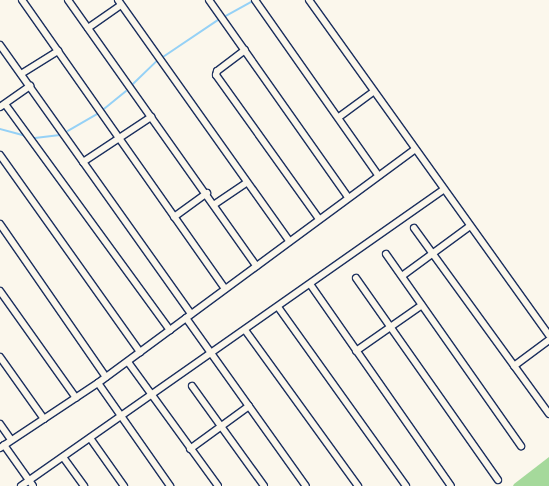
<!DOCTYPE html>
<html>
<head>
<meta charset="utf-8">
<style>
  body { margin:0 }
  #map { position:relative; width:549px; height:486px; overflow:hidden; background:#fbf7ec; font-family:Delius,sans-serif }
  div>[style] { position:absolute }
  .green>* { inset:0; background:#a5d99b }
  .stream>* { height:1.5px; margin:-0.75px; padding:0 0.75px; transform-origin:0.75px; border-radius:0.75px; background:#95d1f6 }
  .roads { filter:drop-shadow(1px 0 #1b2f5e) drop-shadow(-1px 0 #1b2f5e) drop-shadow(0 1px #1b2f5e) drop-shadow(0 -1px #1b2f5e) }
  .minor>* { height:6px; margin:-3px; padding:0 3px; transform-origin:3px; border-radius:3px; background:#fbf7ec }
  span { translate:-50% -50%; white-space:nowrap; text-align:center; line-height:1.15; -webkit-text-stroke:3.5px #fbf7ec; paint-order:stroke }
</style>
</head>
<body>
<div id="map">
  <div class="green">
    <i style="clip-path:polygon(549px 457px,549px 486px,513px 486px,514px 484px)"></i>
  </div>
  <div class="stream">
    <i style="left:226px;top:16px;width:29px;rotate:-29deg"></i>
    <i style="left:163px;top:57px;width:66px;rotate:-33.9deg"></i>
    <i style="left:133px;top:84px;width:32px;rotate:-44deg"></i>
    <i style="left:104px;top:109px;width:28px;rotate:-39deg"></i>
    <i style="left:0;top:129px;width:24px;rotate:15deg"></i>
    <i style="left:68px;top:131px;width:34px;rotate:-30deg"></i>
    <i style="left:35px;top:138px;width:25px;rotate:-7deg"></i>
  </div>
  <div class="roads">
    <div class="minor">
      <i style="left:22px;top:0;width:353px;rotate:54.9deg"></i>
      <i style="left:68px;top:0;width:326px;rotate:54.7deg"></i>
      <i style="left:118px;top:0;width:296px;rotate:54.6deg"></i>
      <i style="left:209px;top:0;width:241px;rotate:54.8deg"></i>
      <i style="left:255px;top:0;width:214px;rotate:54.9deg"></i>
      <i style="left:309px;top:0;width:412px;rotate:54.4deg"></i>
      <i style="left:88px;top:28px;width:40px;rotate:-34.9deg"></i>
      <i style="left:0;top:45px;width:330px;rotate:54.6deg"></i>
      <i style="left:245px;top:50px;width:35px;rotate:143deg"></i>
      <i style="left:217px;top:71px;width:4px;rotate:104deg"></i>
      <i style="left:216px;top:75px;width:177px;rotate:54.4deg"></i>
      <i style="left:21px;top:74px;width:44px;rotate:-31.9deg"></i>
      <i style="left:5px;top:104px;width:280px;rotate:53.9deg"></i>
      <i style="left:0;top:107px;width:37px;rotate:-35deg"></i>
      <i style="left:339px;top:117px;width:42px;rotate:-36.3deg"></i>
      <i style="left:0;top:155px;width:242px;rotate:54.6deg"></i>
      <i style="left:83px;top:162px;width:82px;rotate:-33.5deg"></i>
      <i style="left:215px;top:204px;width:37px;rotate:-34deg"></i>
      <i style="left:174px;top:217px;width:41px;rotate:-36deg"></i>
      <i style="left:0;top:224px;width:186px;rotate:55.3deg"></i>
      <i style="left:414px;top:228px;width:230px;rotate:54deg"></i>
      <i style="left:386px;top:254px;width:235px;rotate:54.9deg"></i>
      <i style="left:402px;top:276px;width:84px;rotate:-36.3deg"></i>
      <i style="left:356px;top:278px;width:247px;rotate:54.9deg"></i>
      <i style="left:310px;top:284px;width:246px;rotate:55.1deg"></i>
      <i style="left:0;top:291px;width:131px;rotate:54.6deg"></i>
      <i style="left:278px;top:307px;width:220px;rotate:54.4deg"></i>
      <i style="left:186px;top:318px;width:206px;rotate:54.5deg"></i>
      <i style="left:245px;top:330px;width:193px;rotate:54.1deg"></i>
      <i style="left:356px;top:351px;width:80px;rotate:-34.9deg"></i>
      <i style="left:0;top:357px;width:76px;rotate:54.6deg"></i>
      <i style="left:128px;top:362px;width:153px;rotate:54deg"></i>
      <i style="left:514px;top:366px;width:44px;rotate:-36.6deg"></i>
      <i style="left:98px;top:383px;width:126px;rotate:55deg"></i>
      <i style="left:192px;top:386px;width:123px;rotate:54.2deg"></i>
      <i style="left:0;top:424px;width:19px;rotate:55deg"></i>
      <i style="left:90px;top:438px;width:59px;rotate:54.7deg"></i>
      <i style="left:4px;top:445px;width:50px;rotate:54.7deg"></i>
      <i style="left:0;top:448px;width:118px;rotate:-33.6deg"></i>
      <i style="left:98px;top:383px;width:393px;rotate:-36.4deg"></i>
      <i style="left:190px;top:449px;width:73px;rotate:-36.1deg"></i>
      <i style="left:63px;top:457px;width:36px;rotate:54deg"></i>
      <i style="left:21px;top:486px;width:515px;rotate:-35.05deg"></i>
    </div>
  </div>
</div>
</body>
</html>
